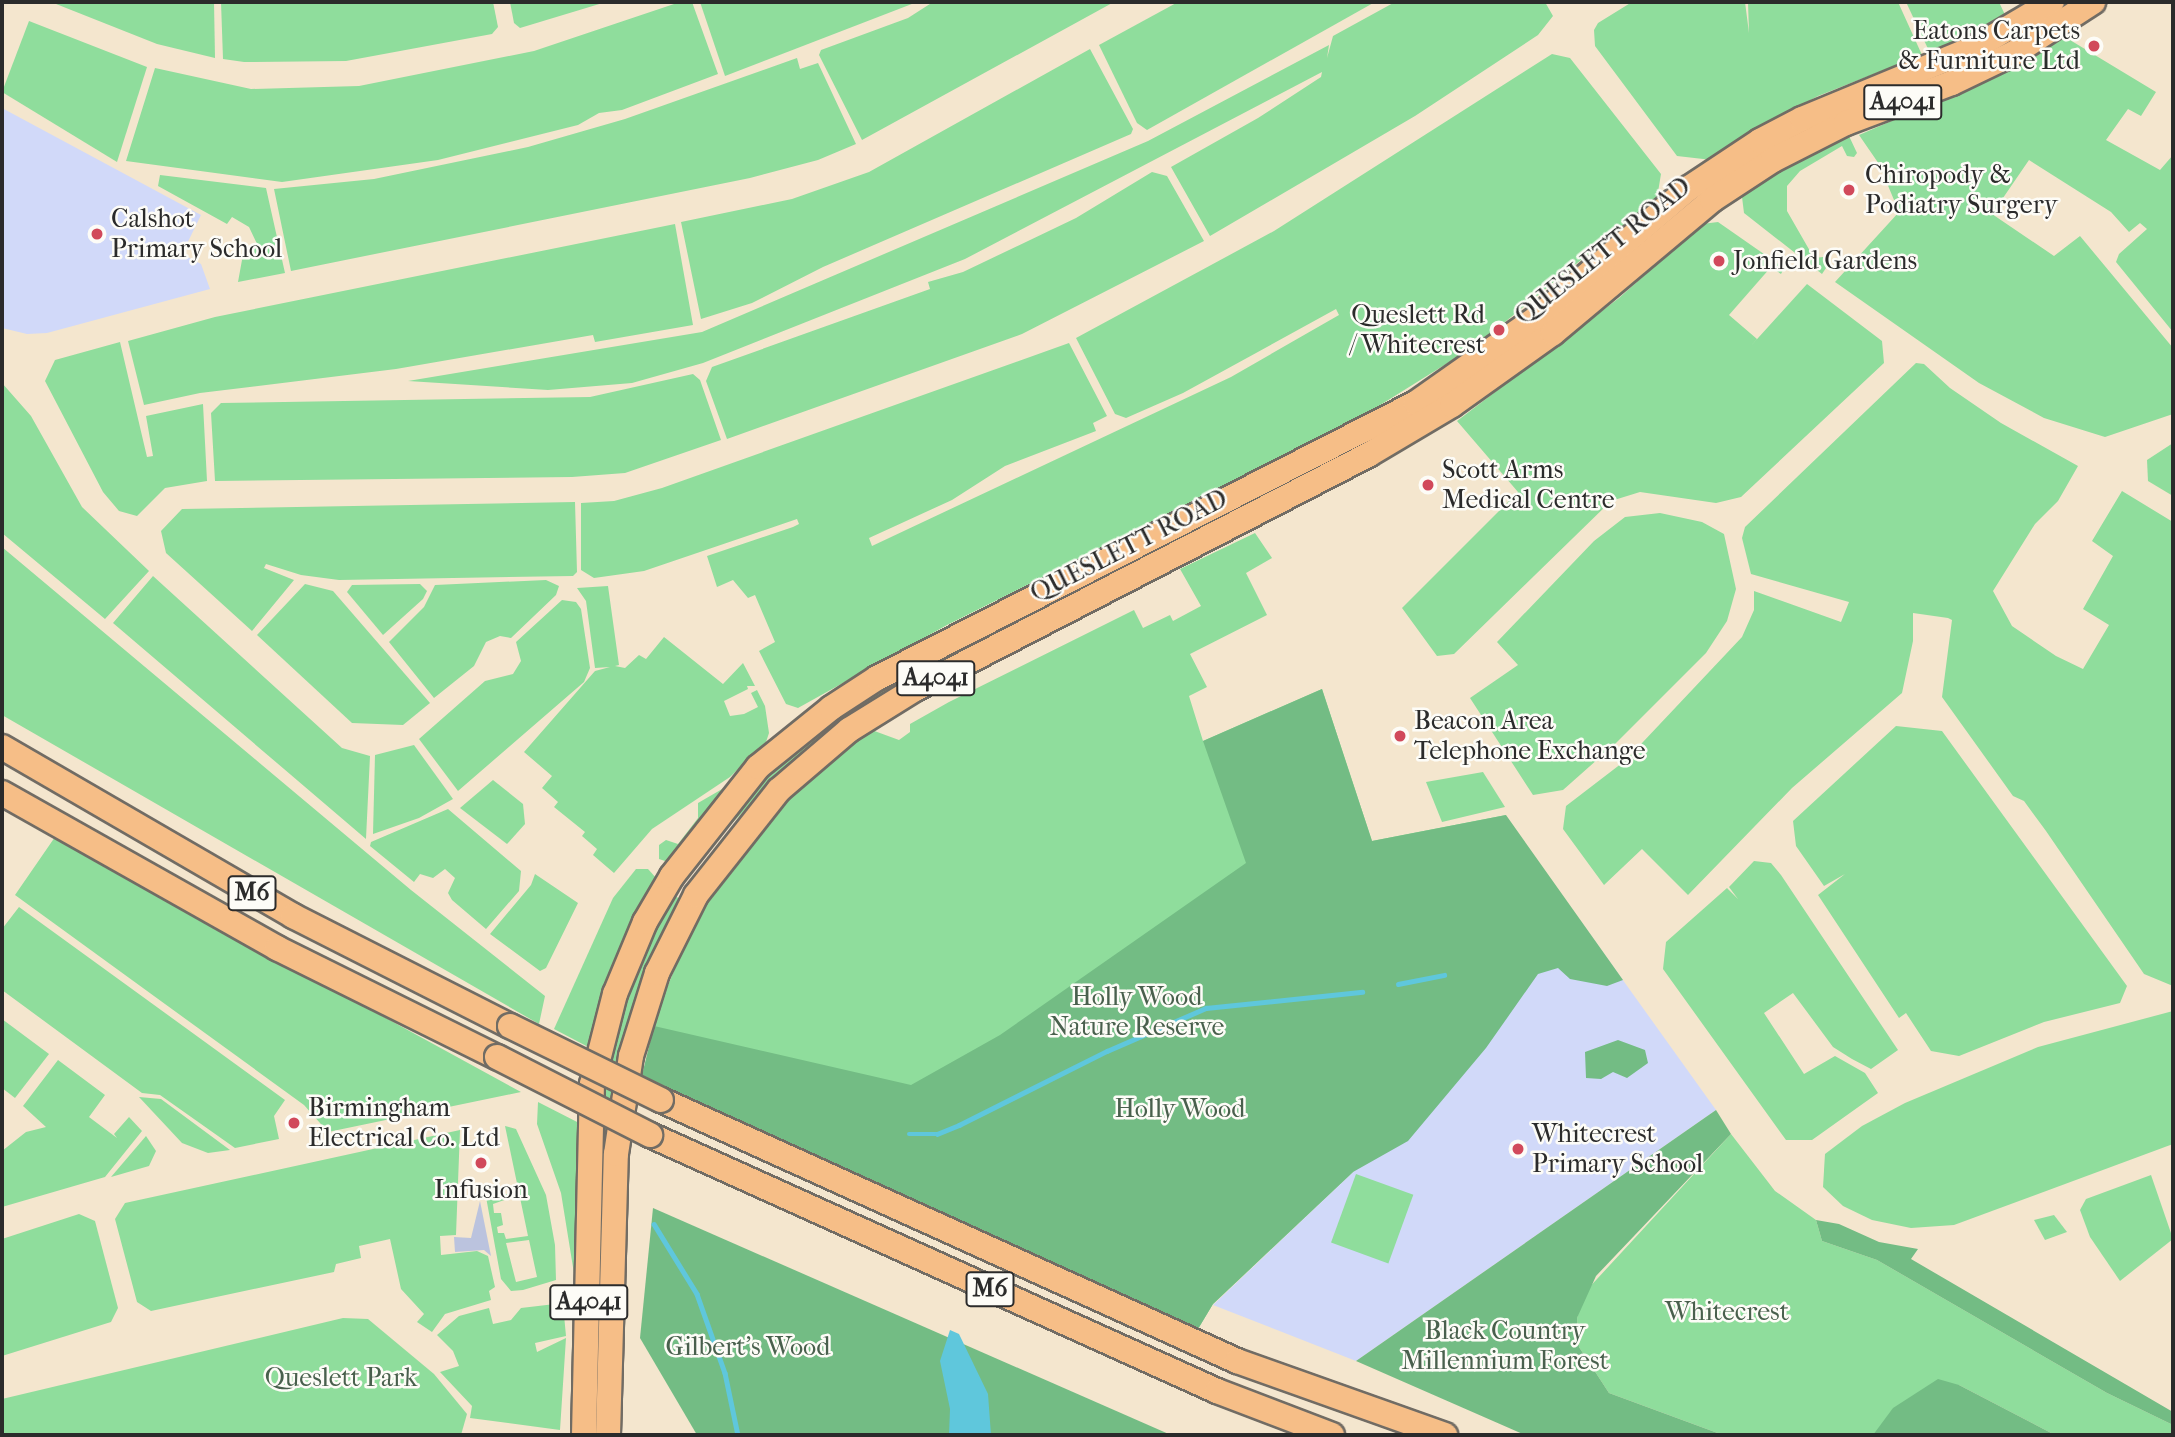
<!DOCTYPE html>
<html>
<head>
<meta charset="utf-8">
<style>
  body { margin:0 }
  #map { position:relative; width:2175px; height:1437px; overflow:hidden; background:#f4e6ce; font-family:"IM FELL French Canon",serif }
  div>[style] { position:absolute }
  .built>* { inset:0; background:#d1d9f9 }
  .industrial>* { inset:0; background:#bbc3de }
  .green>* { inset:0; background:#8fdd9c; transform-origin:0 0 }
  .forest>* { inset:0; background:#73bc84 }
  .water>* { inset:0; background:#5fc7dc }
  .stream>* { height:4.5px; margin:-2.25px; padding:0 2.25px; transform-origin:2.25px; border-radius:2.25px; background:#5fc7dc }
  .roads { filter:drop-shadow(2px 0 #716c64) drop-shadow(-2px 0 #716c64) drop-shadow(0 2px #716c64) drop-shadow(0 -2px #716c64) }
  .highway>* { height:24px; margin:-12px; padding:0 12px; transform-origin:12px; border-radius:12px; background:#f6be87 }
  .bridges { filter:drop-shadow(2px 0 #716c64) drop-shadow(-2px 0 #716c64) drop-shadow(0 2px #716c64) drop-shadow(0 -2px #716c64) }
  .highway-bridge>* { height:24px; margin:-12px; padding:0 12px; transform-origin:12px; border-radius:12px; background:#f6be87 }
  .dots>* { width:19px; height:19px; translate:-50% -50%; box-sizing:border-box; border:4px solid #fdfcf7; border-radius:50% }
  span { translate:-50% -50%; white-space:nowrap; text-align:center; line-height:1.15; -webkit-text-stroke:5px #fdfcf7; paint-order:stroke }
  .shield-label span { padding:2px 5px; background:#fdfcf7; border:2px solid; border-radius:5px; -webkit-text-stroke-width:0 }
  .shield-label { font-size:24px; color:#2b2b2b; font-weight:700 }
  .poi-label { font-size:26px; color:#2b2b2b }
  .right { translate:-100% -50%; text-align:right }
  .left { translate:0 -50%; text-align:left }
  .street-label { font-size:26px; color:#2b2b2b }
  .park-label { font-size:26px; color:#49604d }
  .frame { position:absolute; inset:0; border:4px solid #2b2b2b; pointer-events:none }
</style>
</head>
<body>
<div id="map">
  <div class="built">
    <i style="clip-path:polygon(2px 108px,201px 215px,182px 254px,201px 264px,210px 289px,47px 333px,27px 334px,2px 328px)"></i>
    <i style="clip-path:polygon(1582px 923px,1716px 1110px,1356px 1361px,1213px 1305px,1353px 1172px)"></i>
  </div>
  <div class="industrial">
    <i style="clip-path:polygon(480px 1201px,491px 1256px,484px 1250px,455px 1252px,454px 1237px,471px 1238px)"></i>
  </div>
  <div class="green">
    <i style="clip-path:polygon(51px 2px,214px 2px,215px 58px,157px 44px)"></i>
    <i style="clip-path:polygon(221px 2px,493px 2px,498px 27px,492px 34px,346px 61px,244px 62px,223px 59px)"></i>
    <i style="clip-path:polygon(510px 2px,606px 2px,520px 28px,514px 23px)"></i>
    <i style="clip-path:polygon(680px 2px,692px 2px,718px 74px,622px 110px,599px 113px,578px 125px,438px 160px,282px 182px,126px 161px,155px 68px,251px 89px,359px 86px,534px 51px)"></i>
    <i style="clip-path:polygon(700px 2px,917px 2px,725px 76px)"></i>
    <i style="clip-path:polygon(933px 2px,1114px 2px,862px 140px,819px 55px,821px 50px,908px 18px)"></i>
    <i style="clip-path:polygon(1178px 2px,1375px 2px,1147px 130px,1137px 123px,1099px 45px)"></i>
    <i style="clip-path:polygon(1395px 2px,1545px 2px,1553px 16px,1538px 35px,1415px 116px,1210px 236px,1171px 167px,1258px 118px,1321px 77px,1322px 72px,965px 259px,703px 363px,632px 383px,548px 390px,408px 381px,702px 332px,1148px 141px,1329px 45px,1327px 58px,1333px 36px)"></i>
    <i style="clip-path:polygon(1632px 2px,1745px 2px,1749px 33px,1748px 2px,1898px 2px,1922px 55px,1818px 96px,1762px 126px,1712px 160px,1677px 156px,1595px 46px,1594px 30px,1598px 23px)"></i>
    <i style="clip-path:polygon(1906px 2px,1999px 2px,2006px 17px,1930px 53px)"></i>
    <i style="clip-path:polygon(29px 21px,147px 67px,117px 162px,2px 92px)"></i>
    <i style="clip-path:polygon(2065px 37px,2156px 92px,2141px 116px,2128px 109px,2106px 140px,2160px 170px,2173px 155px,2173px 332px,2116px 262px,2119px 254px,2147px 229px,2140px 223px,2129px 232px,2111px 212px,2029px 160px,1992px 214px,2054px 256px,2080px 236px,2173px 348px,2173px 414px,2105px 437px,2044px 418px,1979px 383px,1835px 282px,1899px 212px,1879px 164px,1859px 135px,2017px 67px)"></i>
    <i style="clip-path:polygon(1090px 49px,1133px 129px,1131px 134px,823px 267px,752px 303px,701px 319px,681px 222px,792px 199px,869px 172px)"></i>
    <i style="clip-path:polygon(1552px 54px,1570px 58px,1661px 174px,1657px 198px,1478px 344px,1353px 422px,947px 625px,798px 708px,786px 704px,759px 651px,775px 642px,755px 595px,748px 598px,733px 580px,717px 587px,707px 556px,793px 527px,799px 524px,797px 519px,644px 571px,594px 578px,581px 570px,581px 503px,614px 501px,662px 488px,1069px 343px,1107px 416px,1093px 423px,1096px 431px,1005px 466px,952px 500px,869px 538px,872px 546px,1231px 377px,1339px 315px,1336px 309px,1183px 393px,1126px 418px,1115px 414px,1076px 338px,1274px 231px)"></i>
    <i style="clip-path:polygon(797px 58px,800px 69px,818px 63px,856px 144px,818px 160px,750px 178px,291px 271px,274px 189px,374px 179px,528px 147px,625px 119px)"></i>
    <i style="clip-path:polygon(1849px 136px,1857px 153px,1854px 157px,1847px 156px,1842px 146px,1800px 171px,1787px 186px,1787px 211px,1814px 258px,1823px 257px,1828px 265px,1822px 274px,1744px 213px,1742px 197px,1782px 169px)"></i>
    <i style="clip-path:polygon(1152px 172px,1167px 176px,1204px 241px,1022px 334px,727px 439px,706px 381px,712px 367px,930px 289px,928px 282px,963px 272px,1076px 218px)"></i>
    <i style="clip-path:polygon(160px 175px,266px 188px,285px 273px,238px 282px,244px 249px,258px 246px,249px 227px,232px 217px,227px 224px,158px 186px)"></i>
    <i style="clip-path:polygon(1718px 222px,1784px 268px,1781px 274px,1771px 267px,1729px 315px,1757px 339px,1749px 348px,1807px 284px,1882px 341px,1884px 363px,1741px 497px,1716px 503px,1640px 492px,1611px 501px,1454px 654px,1437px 656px,1402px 608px,1518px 492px,1457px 421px,1619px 298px,1702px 224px)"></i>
    <i style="clip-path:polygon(675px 224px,693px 325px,595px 342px,593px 335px,396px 369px,200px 393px,144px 405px,128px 341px,215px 317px)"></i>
    <i style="clip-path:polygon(120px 342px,147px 457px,153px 456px,146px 416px,203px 404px,207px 481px,165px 488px,137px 516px,119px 511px,103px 492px,45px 381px,55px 360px)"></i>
    <i style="clip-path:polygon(1916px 363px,1924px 364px,1950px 388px,2001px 423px,2078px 466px,2058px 501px,2035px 524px,1993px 591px,2012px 626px,2056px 656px,2083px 669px,2109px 625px,2083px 609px,2113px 556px,2092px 541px,2122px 491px,2173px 522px,2173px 986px,2144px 974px,2046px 831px,2024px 801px,2013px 796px,1942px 697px,1952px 620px,1948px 618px,1913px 613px,1913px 641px,1902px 693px,1792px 788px,1688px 895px,1642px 849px,1604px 885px,1563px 829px,1566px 806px,1626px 760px,1742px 637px,1754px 610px,1754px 591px,1841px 622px,1849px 602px,1751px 574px,1742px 538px,1745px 527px)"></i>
    <i style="clip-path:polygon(693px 374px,700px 380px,721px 440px,625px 473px,572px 477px,215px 481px,211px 413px,221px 403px,590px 397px)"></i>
    <i style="clip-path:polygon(2px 383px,31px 416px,82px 507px,149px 571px,105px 619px,2px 533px)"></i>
    <i style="clip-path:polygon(2173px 443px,2173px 496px,2148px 481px,2147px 460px)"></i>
    <i style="clip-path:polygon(575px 502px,577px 572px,573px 576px,339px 580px,301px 575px,266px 564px,264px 568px,294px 580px,252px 631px,166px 553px,161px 531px,182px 509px)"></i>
    <i style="clip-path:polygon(1660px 513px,1702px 522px,1724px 534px,1736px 589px,1727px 621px,1706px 653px,1616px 743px,1563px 790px,1533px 795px,1470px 698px,1518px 665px,1497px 642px,1594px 541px,1625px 517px)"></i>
    <i style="clip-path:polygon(1255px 533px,1272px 558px,1246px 573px,1267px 615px,1190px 654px,1207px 687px,1189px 696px,1203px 741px,1322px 689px,1372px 841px,1506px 815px,1353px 1172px,1213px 1304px,1198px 1329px,654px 1026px,653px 1021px,704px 899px,781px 806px,848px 743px,869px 729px,899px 740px,910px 732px,910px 724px,949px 702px,1134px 610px,1143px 628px,1170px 615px,1173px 621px,1201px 606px,1180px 569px)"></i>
    <i style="clip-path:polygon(2px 547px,411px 890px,545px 996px,539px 1024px,2px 715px)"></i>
    <i style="clip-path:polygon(1119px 563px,1127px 572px,789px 766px,715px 840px,752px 785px,854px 702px)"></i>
    <i style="clip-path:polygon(153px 576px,342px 748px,370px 756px,366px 839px,113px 623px)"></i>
    <i style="clip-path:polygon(546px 580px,559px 586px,556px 595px,511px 638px,500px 636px,486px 642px,474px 666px,434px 698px,389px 642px,424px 607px,435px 585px)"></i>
    <i style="clip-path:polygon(305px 584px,333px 591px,430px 703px,403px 725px,352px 723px,257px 635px)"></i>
    <i style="clip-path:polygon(420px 584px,427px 591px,423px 599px,383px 635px,347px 592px,352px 585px)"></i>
    <i style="clip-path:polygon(608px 586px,619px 665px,615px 666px,625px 668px,639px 655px,646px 659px,664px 637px,723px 684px,743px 663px,755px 686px,747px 686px,748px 689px,724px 701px,730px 716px,744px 714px,758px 707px,751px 693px,757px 690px,765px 706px,769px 733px,766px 742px,730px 777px,652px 829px,614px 873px,593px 855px,597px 849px,582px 836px,585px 832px,554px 807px,558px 802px,542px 788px,552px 776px,524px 752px,595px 671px,610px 667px,595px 668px,586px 601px,577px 588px)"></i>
    <i style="clip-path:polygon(562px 600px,576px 602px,581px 609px,590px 668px,584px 682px,458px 791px,419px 739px,485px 681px,513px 674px,521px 661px,516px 642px)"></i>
    <i style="clip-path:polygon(1896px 726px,1942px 731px,2127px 986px,2120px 1003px,2044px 1022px,1959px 1056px,1931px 1051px,1906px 1013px,1899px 1018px,1818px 895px,1845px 874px,1824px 886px,1796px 846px,1793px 821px)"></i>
    <i style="clip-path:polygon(414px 745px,453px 799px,419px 818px,373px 834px,375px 755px)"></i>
    <i style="clip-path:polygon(1483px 772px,1505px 807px,1442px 822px,1426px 782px)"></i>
    <i style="clip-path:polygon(493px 780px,523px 804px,525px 824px,507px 844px,460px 808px)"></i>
    <i style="clip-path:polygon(736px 781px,668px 862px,659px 859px,659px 845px,666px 840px,678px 844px,698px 818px,698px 803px)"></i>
    <i style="clip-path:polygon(448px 809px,521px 871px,519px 891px,486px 929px,452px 900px,448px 893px,455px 878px,445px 869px,433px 878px,420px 874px,414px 882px,370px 846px,371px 842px)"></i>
    <i style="clip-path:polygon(55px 837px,521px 1092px,328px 1132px,304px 1105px,15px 895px)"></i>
    <i style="clip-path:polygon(1754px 861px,1771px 863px,1781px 875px,1898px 1050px,1871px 1069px,1852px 1059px,1833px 1047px,1793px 993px,1764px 1013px,1804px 1074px,1835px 1056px,1865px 1073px,1878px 1093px,1812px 1140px,1786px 1140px,1663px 969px,1666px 942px,1727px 888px,1738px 899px,1729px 887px)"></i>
    <i style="clip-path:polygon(636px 869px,648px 869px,657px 879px,594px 1050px,554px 1029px,613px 898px)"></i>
    <i style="clip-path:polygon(535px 874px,578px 903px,546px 968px,540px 971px,490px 934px,531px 885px)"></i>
    <i style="clip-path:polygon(674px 896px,681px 899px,638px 1012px,605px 1369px,595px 1368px,595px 1154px,609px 1046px,642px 948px)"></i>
    <i style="clip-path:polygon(19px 907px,285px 1100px,274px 1116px,279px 1139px,235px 1148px,160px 1095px,142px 1093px,2px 990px,2px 929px)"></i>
    <i style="clip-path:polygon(2173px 1011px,2173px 1144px,1954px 1225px,1911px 1228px,1872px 1220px,1843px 1206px,1823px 1187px,1825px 1154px,1862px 1126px,1905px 1103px,2038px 1047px)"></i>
    <i style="clip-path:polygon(2px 1019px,49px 1054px,15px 1098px,2px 1088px)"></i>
    <i style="clip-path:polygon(58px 1060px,105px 1095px,89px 1117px,117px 1138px,114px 1134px,129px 1117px,142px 1131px,105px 1177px,2px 1207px,2px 1151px,26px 1132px,46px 1127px,23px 1106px)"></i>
    <i style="clip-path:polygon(139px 1097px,161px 1099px,230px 1150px,208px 1153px,182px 1143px)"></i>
    <i style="clip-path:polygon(538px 1102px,583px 1125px,577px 1292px,561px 1193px,537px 1124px)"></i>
    <i style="clip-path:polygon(evenodd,505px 1126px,516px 1129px,546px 1195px,555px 1245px,556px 1280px,523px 1290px,511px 1291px,501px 1279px,486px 1197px,513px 1193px,513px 1197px,493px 1204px,494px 1213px,501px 1213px,503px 1225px,497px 1227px,498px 1233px,504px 1233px,506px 1239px,528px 1236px,505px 1126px,529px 1240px,537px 1277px,516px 1282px,506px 1243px,529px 1240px)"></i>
    <i style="clip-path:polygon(460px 1130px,456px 1235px,440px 1236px,441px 1255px,477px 1251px,488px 1256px,495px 1287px,489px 1291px,491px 1300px,445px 1314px,432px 1332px,417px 1322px,424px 1314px,401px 1289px,390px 1239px,359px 1246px,361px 1258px,336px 1264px,334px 1272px,151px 1311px,137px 1302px,115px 1219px,125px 1203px)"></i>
    <i style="clip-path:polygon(1731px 1134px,1775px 1191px,1816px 1220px,1822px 1241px,1877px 1260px,2107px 1393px,2173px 1425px,2173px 1435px,2055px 1435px,1959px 1385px,1873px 1435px,1723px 1435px,1609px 1393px,1579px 1347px,1577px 1318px,1585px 1292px)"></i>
    <i style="clip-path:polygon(146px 1136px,156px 1151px,149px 1166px,111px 1177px)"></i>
    <i style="left:1356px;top:1174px;width:61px;height:73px;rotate:20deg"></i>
    <i style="clip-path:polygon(2151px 1175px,2173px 1239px,2120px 1281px,2090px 1237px,2080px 1210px,2086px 1199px)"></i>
    <i style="clip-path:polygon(79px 1214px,95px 1221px,118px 1308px,111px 1322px,2px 1356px,2px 1239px)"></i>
    <i style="clip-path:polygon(2054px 1215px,2067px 1232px,2045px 1240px,2034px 1220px)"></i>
    <i style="clip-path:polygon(555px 1304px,564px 1315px,566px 1336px,535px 1343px,537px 1352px,566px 1338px,560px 1430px,470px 1418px,472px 1406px,440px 1372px,459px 1366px,453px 1351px,437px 1335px,459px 1316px,489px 1308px,493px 1324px,511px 1320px,521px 1308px)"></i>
    <i style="clip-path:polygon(343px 1318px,368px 1319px,434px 1374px,467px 1414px,461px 1435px,2px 1435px,2px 1399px)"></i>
  </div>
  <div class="forest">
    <i style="clip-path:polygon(1322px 689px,1372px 841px,1506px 815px,1623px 980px,1607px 986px,1570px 979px,1558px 968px,1538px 974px,1486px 1048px,1408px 1141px,1353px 1172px,1213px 1304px,1198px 1329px,641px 1079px,654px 1026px,911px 1085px,1000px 1035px,1246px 863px,1203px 741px)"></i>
    <i style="clip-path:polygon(1618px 1040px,1645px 1050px,1648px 1063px,1627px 1078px,1613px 1072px,1601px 1079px,1586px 1078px,1585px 1052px)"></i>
    <i style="clip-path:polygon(1716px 1110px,1731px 1134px,1596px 1276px,1577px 1318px,1579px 1347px,1609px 1393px,1723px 1435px,1525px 1435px,1356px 1361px)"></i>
    <i style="clip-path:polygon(653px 1208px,1171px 1435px,697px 1435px,640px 1338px)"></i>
    <i style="clip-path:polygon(1816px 1220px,1839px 1224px,1879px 1242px,1918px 1249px,1911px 1259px,2173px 1412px,2173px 1425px,2107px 1393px,1877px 1260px,1822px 1241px)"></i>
    <i style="clip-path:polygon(1938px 1379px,1959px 1385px,2055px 1435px,1873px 1435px,1893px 1408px)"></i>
  </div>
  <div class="water">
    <i style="clip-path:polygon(950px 1330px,959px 1334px,988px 1394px,991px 1435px,949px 1435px,950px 1409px,940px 1361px)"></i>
  </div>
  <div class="stream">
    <i style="left:1398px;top:984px;width:47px;rotate:-11.1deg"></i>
    <i style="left:909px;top:1134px;width:28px"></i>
    <i style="left:937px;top:1134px;width:24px;rotate:-22deg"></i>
    <i style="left:959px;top:1125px;width:165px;rotate:-26.6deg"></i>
    <i style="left:1107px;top:1051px;width:108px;rotate:-23.5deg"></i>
    <i style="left:1206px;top:1008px;width:157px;rotate:-5.9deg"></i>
    <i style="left:654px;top:1224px;width:82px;rotate:58.4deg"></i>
    <i style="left:697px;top:1294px;width:84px;rotate:70.5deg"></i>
    <i style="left:725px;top:1373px;width:63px;rotate:78.2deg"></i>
  </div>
  <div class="roads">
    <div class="highway">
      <i style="left:2px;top:747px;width:337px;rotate:30.1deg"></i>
      <i style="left:293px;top:916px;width:243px;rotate:26.9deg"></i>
      <i style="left:2px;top:793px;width:316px;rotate:29.4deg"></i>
      <i style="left:277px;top:948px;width:246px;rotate:26.4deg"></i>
      <i style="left:661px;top:1100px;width:632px;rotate:24.38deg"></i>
      <i style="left:1237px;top:1361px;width:221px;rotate:19.6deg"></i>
      <i style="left:650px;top:1135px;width:622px;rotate:24.3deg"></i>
      <i style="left:1217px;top:1391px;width:123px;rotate:20.9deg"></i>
      <i style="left:584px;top:1435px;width:351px;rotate:-88.7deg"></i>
      <i style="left:592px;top:1084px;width:93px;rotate:-75.7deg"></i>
      <i style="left:615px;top:994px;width:78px;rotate:-67.4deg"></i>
      <i style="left:645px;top:922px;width:53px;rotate:-59.6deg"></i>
      <i style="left:672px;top:876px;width:139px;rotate:-51.7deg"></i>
      <i style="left:758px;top:767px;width:94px;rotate:-38.9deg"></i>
      <i style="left:831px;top:708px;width:55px;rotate:-33.1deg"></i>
      <i style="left:877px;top:678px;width:605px;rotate:-27.03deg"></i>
      <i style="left:1416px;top:403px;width:149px;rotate:-35.2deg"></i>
      <i style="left:1538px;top:317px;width:199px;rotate:-40.5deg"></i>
      <i style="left:1689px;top:188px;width:85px;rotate:-33.5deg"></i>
      <i style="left:1760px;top:141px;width:47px;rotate:-27.6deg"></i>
      <i style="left:1802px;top:119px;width:188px;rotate:-22.5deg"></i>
      <i style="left:1976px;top:47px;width:88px;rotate:-30.6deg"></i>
      <i style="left:608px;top:1435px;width:281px;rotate:-88.4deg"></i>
      <i style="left:616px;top:1154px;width:99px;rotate:-81.3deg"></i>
      <i style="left:631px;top:1056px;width:87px;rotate:-72.6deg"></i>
      <i style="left:657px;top:973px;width:87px;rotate:-63.4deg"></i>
      <i style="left:696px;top:895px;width:134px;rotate:-51.7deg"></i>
      <i style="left:779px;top:790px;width:92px;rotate:-40.6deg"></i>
      <i style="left:849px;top:730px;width:78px;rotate:-31.8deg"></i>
      <i style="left:915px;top:689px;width:510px;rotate:-27.32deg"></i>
      <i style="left:1368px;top:455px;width:98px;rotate:-30.8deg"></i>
      <i style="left:1452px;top:405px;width:124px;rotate:-35.5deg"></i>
      <i style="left:1553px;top:333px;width:207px;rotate:-39.9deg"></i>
      <i style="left:1712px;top:200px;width:73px;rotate:-33.3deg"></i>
      <i style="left:1773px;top:160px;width:82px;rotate:-26.9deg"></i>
      <i style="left:1846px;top:123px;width:113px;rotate:-20.7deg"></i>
      <i style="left:1952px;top:83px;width:71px;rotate:-25.8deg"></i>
      <i style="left:2016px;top:52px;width:92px;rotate:-33deg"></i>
    </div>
  </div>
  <div class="bridges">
    <div class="highway-bridge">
      <i style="left:510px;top:1026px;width:168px;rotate:26.1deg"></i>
      <i style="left:497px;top:1057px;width:172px;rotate:27deg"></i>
    </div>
  </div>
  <div class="dots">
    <i style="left:2094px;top:46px;background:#d1495b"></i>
    <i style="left:1849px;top:190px;background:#d1495b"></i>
    <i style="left:97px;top:234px;background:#d1495b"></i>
    <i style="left:1719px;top:261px;background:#d1495b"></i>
    <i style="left:1499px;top:330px;background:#d1495b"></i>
    <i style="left:1428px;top:485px;background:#d1495b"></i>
    <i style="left:1400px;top:736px;background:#d1495b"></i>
    <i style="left:294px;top:1123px;background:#d1495b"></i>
    <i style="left:1518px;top:1149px;background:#d1495b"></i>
    <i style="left:481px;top:1163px;background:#d1495b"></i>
  </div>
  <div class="shield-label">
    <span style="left:1903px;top:102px">A4041</span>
    <span style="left:936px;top:678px">A4041</span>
    <span style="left:252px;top:893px">M6</span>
    <span style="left:990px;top:1289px">M6</span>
    <span style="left:589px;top:1302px">A4041</span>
  </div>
  <div class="poi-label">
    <span class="right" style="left:2080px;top:46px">Eatons Carpets<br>&amp; Furniture Ltd</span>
    <span class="left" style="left:1865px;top:190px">Chiropody &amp;<br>Podiatry Surgery</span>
    <span class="left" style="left:111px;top:234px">Calshot<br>Primary School</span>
    <span class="left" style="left:1733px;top:261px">Jonfield Gardens</span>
    <span class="right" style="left:1485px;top:330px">Queslett Rd<br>/ Whitecrest</span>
    <span class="left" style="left:1442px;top:485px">Scott Arms<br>Medical Centre</span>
    <span class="left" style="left:1414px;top:736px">Beacon Area<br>Telephone Exchange</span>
    <span class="left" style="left:308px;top:1123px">Birmingham<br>Electrical Co. Ltd</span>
    <span class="left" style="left:1532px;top:1149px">Whitecrest<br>Primary School</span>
    <span style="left:481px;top:1190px">Infusion</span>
  </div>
  <div class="street-label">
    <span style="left:1603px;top:251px;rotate:-39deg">QUESLETT ROAD</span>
    <span style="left:1129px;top:546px;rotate:-27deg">QUESLETT ROAD</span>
  </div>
  <div class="park-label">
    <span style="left:1137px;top:1012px">Holly Wood<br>Nature Reserve</span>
    <span style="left:1180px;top:1109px">Holly Wood</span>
    <span style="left:1727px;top:1312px">Whitecrest</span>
    <span style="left:1505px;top:1346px">Black Country<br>Millennium Forest</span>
    <span style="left:748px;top:1347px">Gilbert's Wood</span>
    <span style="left:341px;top:1378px">Queslett Park</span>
  </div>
  <div class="frame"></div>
</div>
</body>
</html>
